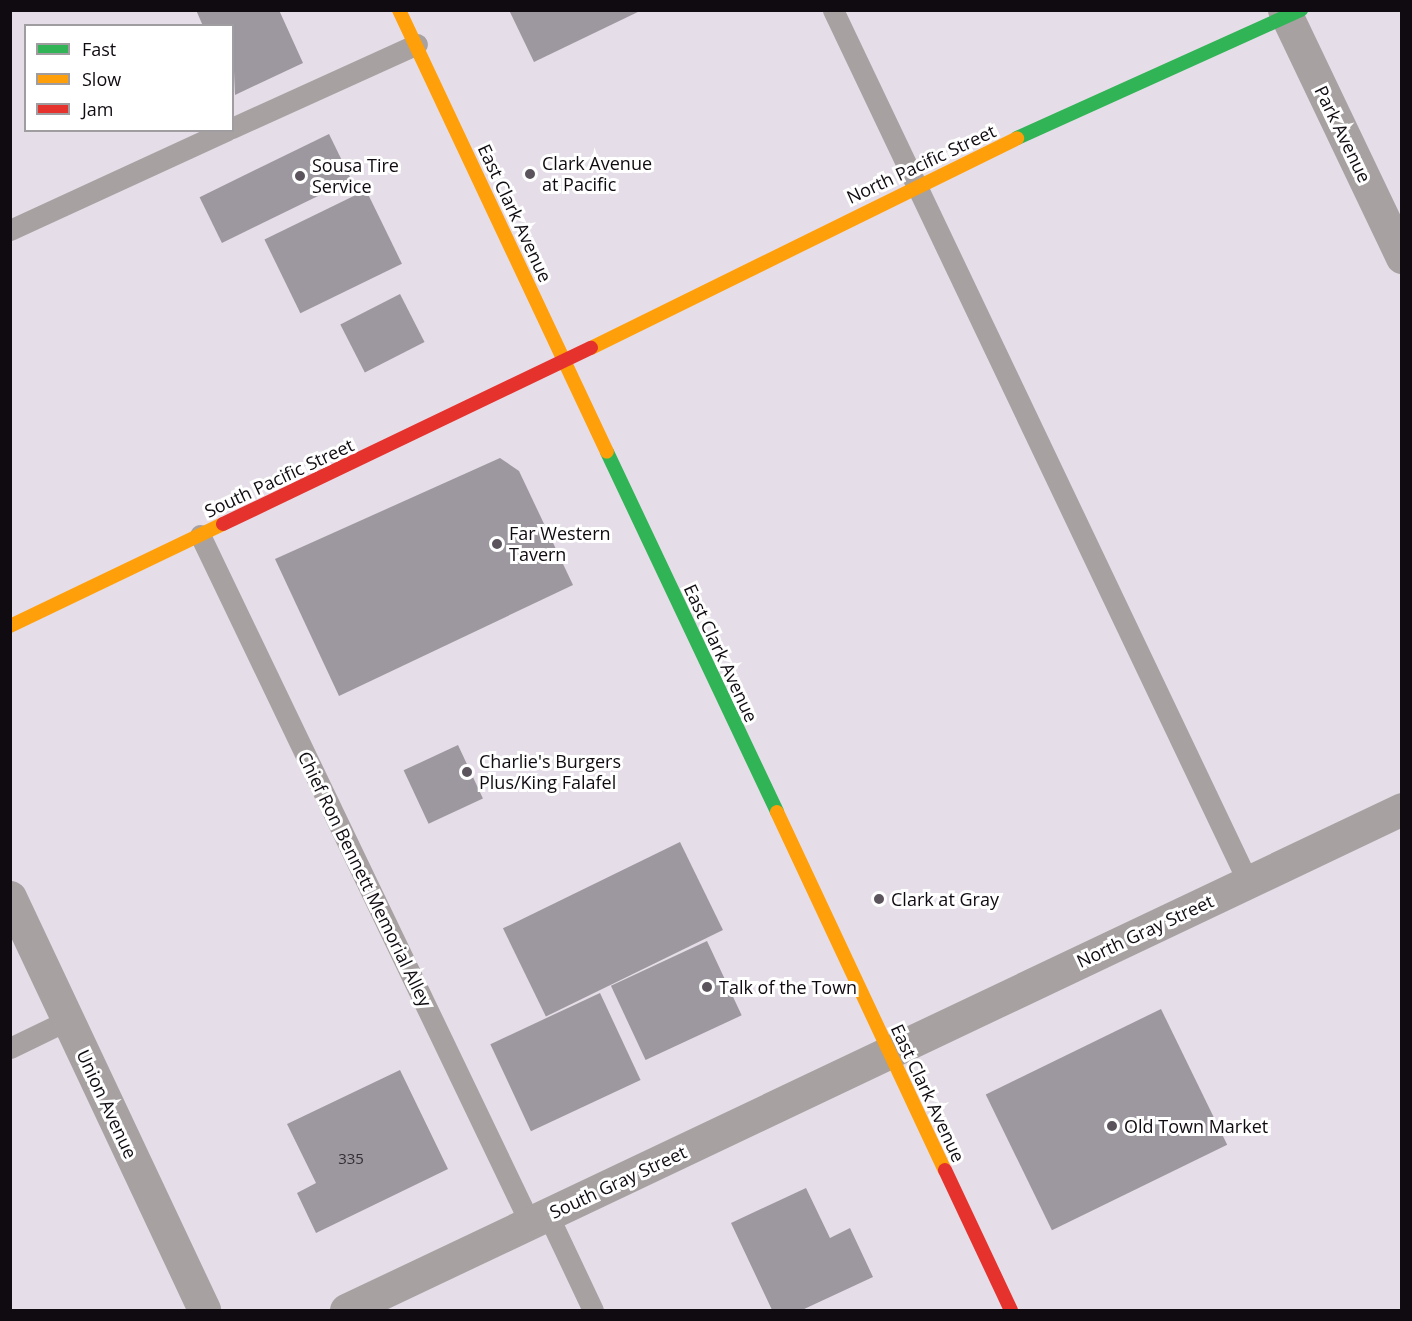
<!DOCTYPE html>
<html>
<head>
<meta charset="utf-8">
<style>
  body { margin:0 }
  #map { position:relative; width:1412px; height:1321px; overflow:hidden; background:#e5dde7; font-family:"Open Sans",sans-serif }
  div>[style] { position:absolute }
  .building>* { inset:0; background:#9d98a0; transform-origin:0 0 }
  .lane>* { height:21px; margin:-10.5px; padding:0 10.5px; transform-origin:10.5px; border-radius:10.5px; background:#a7a1a1 }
  .street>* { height:33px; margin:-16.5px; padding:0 16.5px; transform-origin:16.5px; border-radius:16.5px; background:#a7a1a1 }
  .fast>* { height:14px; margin:-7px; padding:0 7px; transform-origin:7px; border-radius:7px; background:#30b455 }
  .slow>* { height:14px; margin:-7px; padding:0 7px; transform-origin:7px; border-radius:7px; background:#ff9f0a }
  .jam>* { height:14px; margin:-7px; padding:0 7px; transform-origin:7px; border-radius:7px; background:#e5322d }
  .dots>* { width:16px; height:16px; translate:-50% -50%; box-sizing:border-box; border:3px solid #fff; border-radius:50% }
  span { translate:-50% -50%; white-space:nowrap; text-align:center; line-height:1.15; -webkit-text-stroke:6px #fff; paint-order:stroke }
  .number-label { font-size:15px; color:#332e35 }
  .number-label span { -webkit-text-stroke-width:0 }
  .street-label { font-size:18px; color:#100b11 }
  .poi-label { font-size:18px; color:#100b11 }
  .left { translate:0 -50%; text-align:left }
  .frame { position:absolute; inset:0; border:12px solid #100b11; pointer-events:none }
  .legend { position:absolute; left:24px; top:24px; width:210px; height:108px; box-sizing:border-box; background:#fff; border:2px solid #9f9da0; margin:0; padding:8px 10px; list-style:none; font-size:18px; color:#100b11 }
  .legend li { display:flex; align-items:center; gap:12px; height:30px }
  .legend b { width:30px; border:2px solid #9f9da0 }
</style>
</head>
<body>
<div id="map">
  <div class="building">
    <i style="clip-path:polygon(196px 10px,279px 10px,303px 63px,235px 95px,232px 26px,203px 26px)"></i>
    <i style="clip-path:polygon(509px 10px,642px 10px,534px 62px)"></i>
    <i style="left:329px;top:134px;width:51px;height:144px;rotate:64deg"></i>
    <i style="left:366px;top:190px;width:82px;height:113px;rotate:64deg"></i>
    <i style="left:400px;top:294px;width:54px;height:67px;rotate:63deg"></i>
    <i style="clip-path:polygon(500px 458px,519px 471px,573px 585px,339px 696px,275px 559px)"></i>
    <i style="left:458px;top:745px;width:59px;height:60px;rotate:65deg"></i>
    <i style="left:680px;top:842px;width:98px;height:197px;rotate:64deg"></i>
    <i style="left:707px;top:941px;width:82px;height:106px;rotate:65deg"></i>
    <i style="left:600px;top:993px;width:96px;height:121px;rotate:65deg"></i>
    <i style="left:1161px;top:1009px;width:151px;height:195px;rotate:64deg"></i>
    <i style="clip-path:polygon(400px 1070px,448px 1169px,316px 1233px,297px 1193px,316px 1183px,287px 1124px)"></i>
    <i style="clip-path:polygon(806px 1188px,830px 1238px,850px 1228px,873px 1277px,802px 1310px,772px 1310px,731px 1223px)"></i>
  </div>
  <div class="lane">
    <i style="left:833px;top:10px;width:966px;rotate:64.55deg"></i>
    <i style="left:232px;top:128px;width:203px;rotate:-24.4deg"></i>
    <i style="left:10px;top:230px;width:239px;rotate:-24.7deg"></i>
    <i style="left:200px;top:535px;width:763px;rotate:64.38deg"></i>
    <i style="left:10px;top:1048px;width:64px;rotate:-25.8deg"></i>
    <i style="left:548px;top:1215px;width:105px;rotate:64.7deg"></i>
  </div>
  <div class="street">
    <i style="left:1284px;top:10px;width:274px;rotate:64.5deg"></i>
    <i style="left:10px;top:897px;width:456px;rotate:64.8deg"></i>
    <i style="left:346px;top:1310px;width:1169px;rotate:-25.38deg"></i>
  </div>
  <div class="fast">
    <i style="left:1017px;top:138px;width:312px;rotate:-24.3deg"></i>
    <i style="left:607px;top:452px;width:398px;rotate:64.7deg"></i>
  </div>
  <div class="slow">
    <i style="left:399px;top:10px;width:488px;rotate:64.8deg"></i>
    <i style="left:591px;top:348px;width:475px;rotate:-26.2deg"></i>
    <i style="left:10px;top:626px;width:236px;rotate:-25.6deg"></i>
    <i style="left:777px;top:812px;width:395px;rotate:64.9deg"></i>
  </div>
  <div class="jam">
    <i style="left:223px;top:524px;width:408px;rotate:-25.6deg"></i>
    <i style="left:945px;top:1170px;width:155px;rotate:64.8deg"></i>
  </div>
  <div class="dots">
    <i style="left:530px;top:174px;background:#5b545c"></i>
    <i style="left:300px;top:176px;background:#5b545c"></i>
    <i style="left:497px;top:544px;background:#5b545c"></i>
    <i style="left:467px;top:772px;background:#5b545c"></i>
    <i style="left:879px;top:899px;background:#5b545c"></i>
    <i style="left:707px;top:987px;background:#5b545c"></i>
    <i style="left:1112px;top:1126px;background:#5b545c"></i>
  </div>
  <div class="number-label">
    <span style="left:351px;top:1159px">335</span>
  </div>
  <div class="street-label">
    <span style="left:1343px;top:134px;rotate:64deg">Park Avenue</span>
    <span style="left:921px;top:164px;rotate:-25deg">North Pacific Street</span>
    <span style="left:515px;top:213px;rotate:65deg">East Clark Avenue</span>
    <span style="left:279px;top:478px;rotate:-25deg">South Pacific Street</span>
    <span style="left:721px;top:653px;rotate:65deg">East Clark Avenue</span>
    <span style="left:365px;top:879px;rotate:64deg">Chief Ron Bennett Memorial Alley</span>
    <span style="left:1145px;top:931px;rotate:-25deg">North Gray Street</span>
    <span style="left:928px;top:1093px;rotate:65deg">East Clark Avenue</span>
    <span style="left:107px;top:1104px;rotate:65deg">Union Avenue</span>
    <span style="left:618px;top:1182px;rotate:-25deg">South Gray Street</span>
  </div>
  <div class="poi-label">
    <span class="left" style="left:542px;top:174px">Clark Avenue<br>at Pacific</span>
    <span class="left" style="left:312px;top:176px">Sousa Tire<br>Service</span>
    <span class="left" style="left:509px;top:544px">Far Western<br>Tavern</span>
    <span class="left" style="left:479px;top:772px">Charlie's Burgers<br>Plus/King Falafel</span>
    <span class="left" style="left:891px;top:899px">Clark at Gray</span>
    <span class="left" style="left:719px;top:987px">Talk of the Town</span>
    <span class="left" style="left:1124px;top:1126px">Old Town Market</span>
  </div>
  <div class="frame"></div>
  <ul class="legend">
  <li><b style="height:8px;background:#30b455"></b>Fast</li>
  <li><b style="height:8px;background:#ff9f0a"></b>Slow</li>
  <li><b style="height:8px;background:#e5322d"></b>Jam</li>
  </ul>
</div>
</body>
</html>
